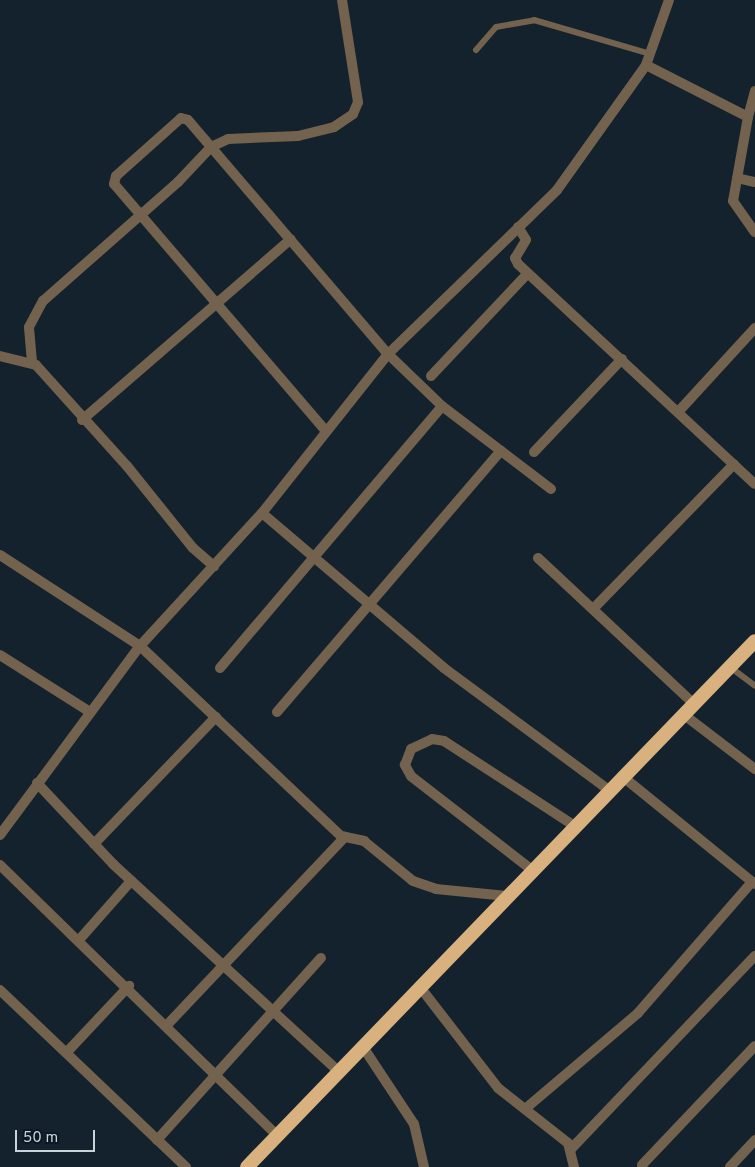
<!DOCTYPE html>
<html>
<head>
<meta charset="utf-8">
<style>
  body { margin:0 }
  #map { position:relative; width:755px; height:1167px; overflow:hidden; background:#14222d; font-family:Overpass,sans-serif }
  div>[style] { position:absolute }
  .service>* { height:6px; margin:-3px; padding:0 3px; transform-origin:3px; border-radius:3px; background:#73624d }
  .minor>* { height:10px; margin:-5px; padding:0 5px; transform-origin:5px; border-radius:5px; background:#73624d }
  .trunk>* { height:14px; margin:-7px; padding:0 7px; transform-origin:7px; border-radius:7px; background:#d8b17e }
  span { translate:-50% -50%; white-space:nowrap; text-align:center; line-height:1.15; -webkit-text-stroke:4.5px #0a1923; paint-order:stroke }
  .scale { position:absolute; left:15px; top:1130px; width:80px; height:22px; box-sizing:border-box; border:2px solid #c9d3da; border-top:0; padding-left:6px; font-size:15px; line-height:18px; white-space:nowrap; color:#c9d3da; -webkit-text-stroke:4px #0a1923; paint-order:stroke }
</style>
</head>
<body>
<div id="map">
  <div class="service">
    <i style="left:476px;top:50px;width:30px;rotate:-49deg"></i>
    <i style="left:496px;top:27px;width:39px;rotate:-10deg"></i>
    <i style="left:534px;top:20px;width:121px;rotate:16.3deg"></i>
    <i style="left:730px;top:667px;width:31px;rotate:37deg"></i>
  </div>
  <div class="minor">
    <i style="left:669px;top:0;width:69px;rotate:109.5deg"></i>
    <i style="left:646px;top:65px;width:114px;rotate:27deg"></i>
    <i style="left:748px;top:117px;width:27px;rotate:-75deg"></i>
    <i style="left:748px;top:117px;width:85px;rotate:100.1deg"></i>
    <i style="left:733px;top:201px;width:38px;rotate:55deg"></i>
    <i style="left:737px;top:178px;width:18px;rotate:13deg"></i>
    <i style="left:518px;top:227px;width:15px;rotate:58deg"></i>
    <i style="left:526px;top:240px;width:21px;rotate:121deg"></i>
    <i style="left:515px;top:258px;width:7px;rotate:63deg"></i>
    <i style="left:518px;top:264px;width:323px;rotate:42.9deg"></i>
    <i style="left:0;top:356px;width:37px;rotate:14deg"></i>
    <i style="left:36px;top:365px;width:136px;rotate:48deg"></i>
    <i style="left:127px;top:466px;width:105px;rotate:51.2deg"></i>
    <i style="left:193px;top:548px;width:28px;rotate:41deg"></i>
    <i style="left:32px;top:362px;width:35px;rotate:-95deg"></i>
    <i style="left:29px;top:327px;width:30px;rotate:-62deg"></i>
    <i style="left:43px;top:301px;width:180px;rotate:-41.4deg"></i>
    <i style="left:178px;top:182px;width:48px;rotate:-46.7deg"></i>
    <i style="left:211px;top:147px;width:19px;rotate:-25deg"></i>
    <i style="left:228px;top:139px;width:70px;rotate:-2.5deg"></i>
    <i style="left:298px;top:136px;width:37px;rotate:-14deg"></i>
    <i style="left:334px;top:127px;width:23px;rotate:-34deg"></i>
    <i style="left:353px;top:114px;width:13px;rotate:-67deg"></i>
    <i style="left:358px;top:102px;width:103px;rotate:-98.9deg"></i>
    <i style="left:431px;top:376px;width:141px;rotate:-46.7deg"></i>
    <i style="left:679px;top:411px;width:113px;rotate:-47.5deg"></i>
    <i style="left:82px;top:420px;width:276px;rotate:-40.9deg"></i>
    <i style="left:325px;top:430px;width:324px;rotate:-130.6deg"></i>
    <i style="left:114px;top:184px;width:8px;rotate:-76deg"></i>
    <i style="left:116px;top:176px;width:87px;rotate:-41.7deg"></i>
    <i style="left:181px;top:118px;width:7px;rotate:16deg"></i>
    <i style="left:188px;top:120px;width:308px;rotate:49.5deg"></i>
    <i style="left:388px;top:354px;width:75px;rotate:43.9deg"></i>
    <i style="left:442px;top:406px;width:137px;rotate:37.3deg"></i>
    <i style="left:534px;top:452px;width:128px;rotate:-46.6deg"></i>
    <i style="left:262px;top:513px;width:239px;rotate:40.4deg"></i>
    <i style="left:444px;top:668px;width:205px;rotate:36.5deg"></i>
    <i style="left:0;top:555px;width:167px;rotate:33deg"></i>
    <i style="left:140px;top:646px;width:277px;rotate:43.4deg"></i>
    <i style="left:341px;top:836px;width:24px;rotate:12deg"></i>
    <i style="left:364px;top:841px;width:63px;rotate:39.2deg"></i>
    <i style="left:413px;top:881px;width:24px;rotate:19deg"></i>
    <i style="left:436px;top:889px;width:71px;rotate:5.6deg"></i>
    <i style="left:538px;top:558px;width:212px;rotate:43.1deg"></i>
    <i style="left:593px;top:609px;width:202px;rotate:-45.8deg"></i>
    <i style="left:0;top:655px;width:107px;rotate:32.3deg"></i>
    <i style="left:220px;top:668px;width:343px;rotate:-49.7deg"></i>
    <i style="left:277px;top:712px;width:344px;rotate:-49.4deg"></i>
    <i style="left:683px;top:714px;width:91px;rotate:37.4deg"></i>
    <i style="left:622px;top:776px;width:171px;rotate:39.1deg"></i>
    <i style="left:37px;top:783px;width:111px;rotate:46.8deg"></i>
    <i style="left:113px;top:864px;width:307px;rotate:42.6deg"></i>
    <i style="left:0;top:835px;width:235px;rotate:-53.5deg"></i>
    <i style="left:140px;top:646px;width:180px;rotate:-47.5deg"></i>
    <i style="left:262px;top:513px;width:203px;rotate:-51.6deg"></i>
    <i style="left:388px;top:354px;width:235px;rotate:-44.1deg"></i>
    <i style="left:557px;top:190px;width:153px;rotate:-54.5deg"></i>
    <i style="left:94px;top:844px;width:176px;rotate:-46.2deg"></i>
    <i style="left:0;top:865px;width:388px;rotate:44.3deg"></i>
    <i style="left:532px;top:870px;width:153px;rotate:-142.2deg"></i>
    <i style="left:411px;top:776px;width:13px;rotate:-119deg"></i>
    <i style="left:405px;top:765px;width:17px;rotate:-69deg"></i>
    <i style="left:411px;top:749px;width:23px;rotate:-25deg"></i>
    <i style="left:432px;top:739px;width:12px;rotate:9deg"></i>
    <i style="left:444px;top:741px;width:156px;rotate:33deg"></i>
    <i style="left:79px;top:940px;width:79px;rotate:-48.6deg"></i>
    <i style="left:420px;top:987px;width:128px;rotate:52.3deg"></i>
    <i style="left:498px;top:1088px;width:89px;rotate:38.2deg"></i>
    <i style="left:568px;top:1143px;width:25px;rotate:76deg"></i>
    <i style="left:0;top:990px;width:257px;rotate:43.6deg"></i>
    <i style="left:167px;top:1025px;width:259px;rotate:-46.6deg"></i>
    <i style="left:363px;top:1047px;width:92px;rotate:56.5deg"></i>
    <i style="left:414px;top:1124px;width:44px;rotate:76.9deg"></i>
    <i style="left:67px;top:1052px;width:91px;rotate:-46.8deg"></i>
    <i style="left:525px;top:1109px;width:148px;rotate:-40.3deg"></i>
    <i style="left:638px;top:1013px;width:174px;rotate:-49deg"></i>
    <i style="left:157px;top:1140px;width:245px;rotate:-48deg"></i>
    <i style="left:571px;top:1149px;width:267px;rotate:-46.4deg"></i>
    <i style="left:642px;top:1165px;width:164px;rotate:-46.5deg"></i>
    <i style="left:730px;top:1167px;width:37px;rotate:-47deg"></i>
  </div>
  <div class="trunk">
    <i style="left:247px;top:1167px;width:731px;rotate:-46deg"></i>
  </div>
  <div class="scale">50 m</div>
</div>
</body>
</html>
